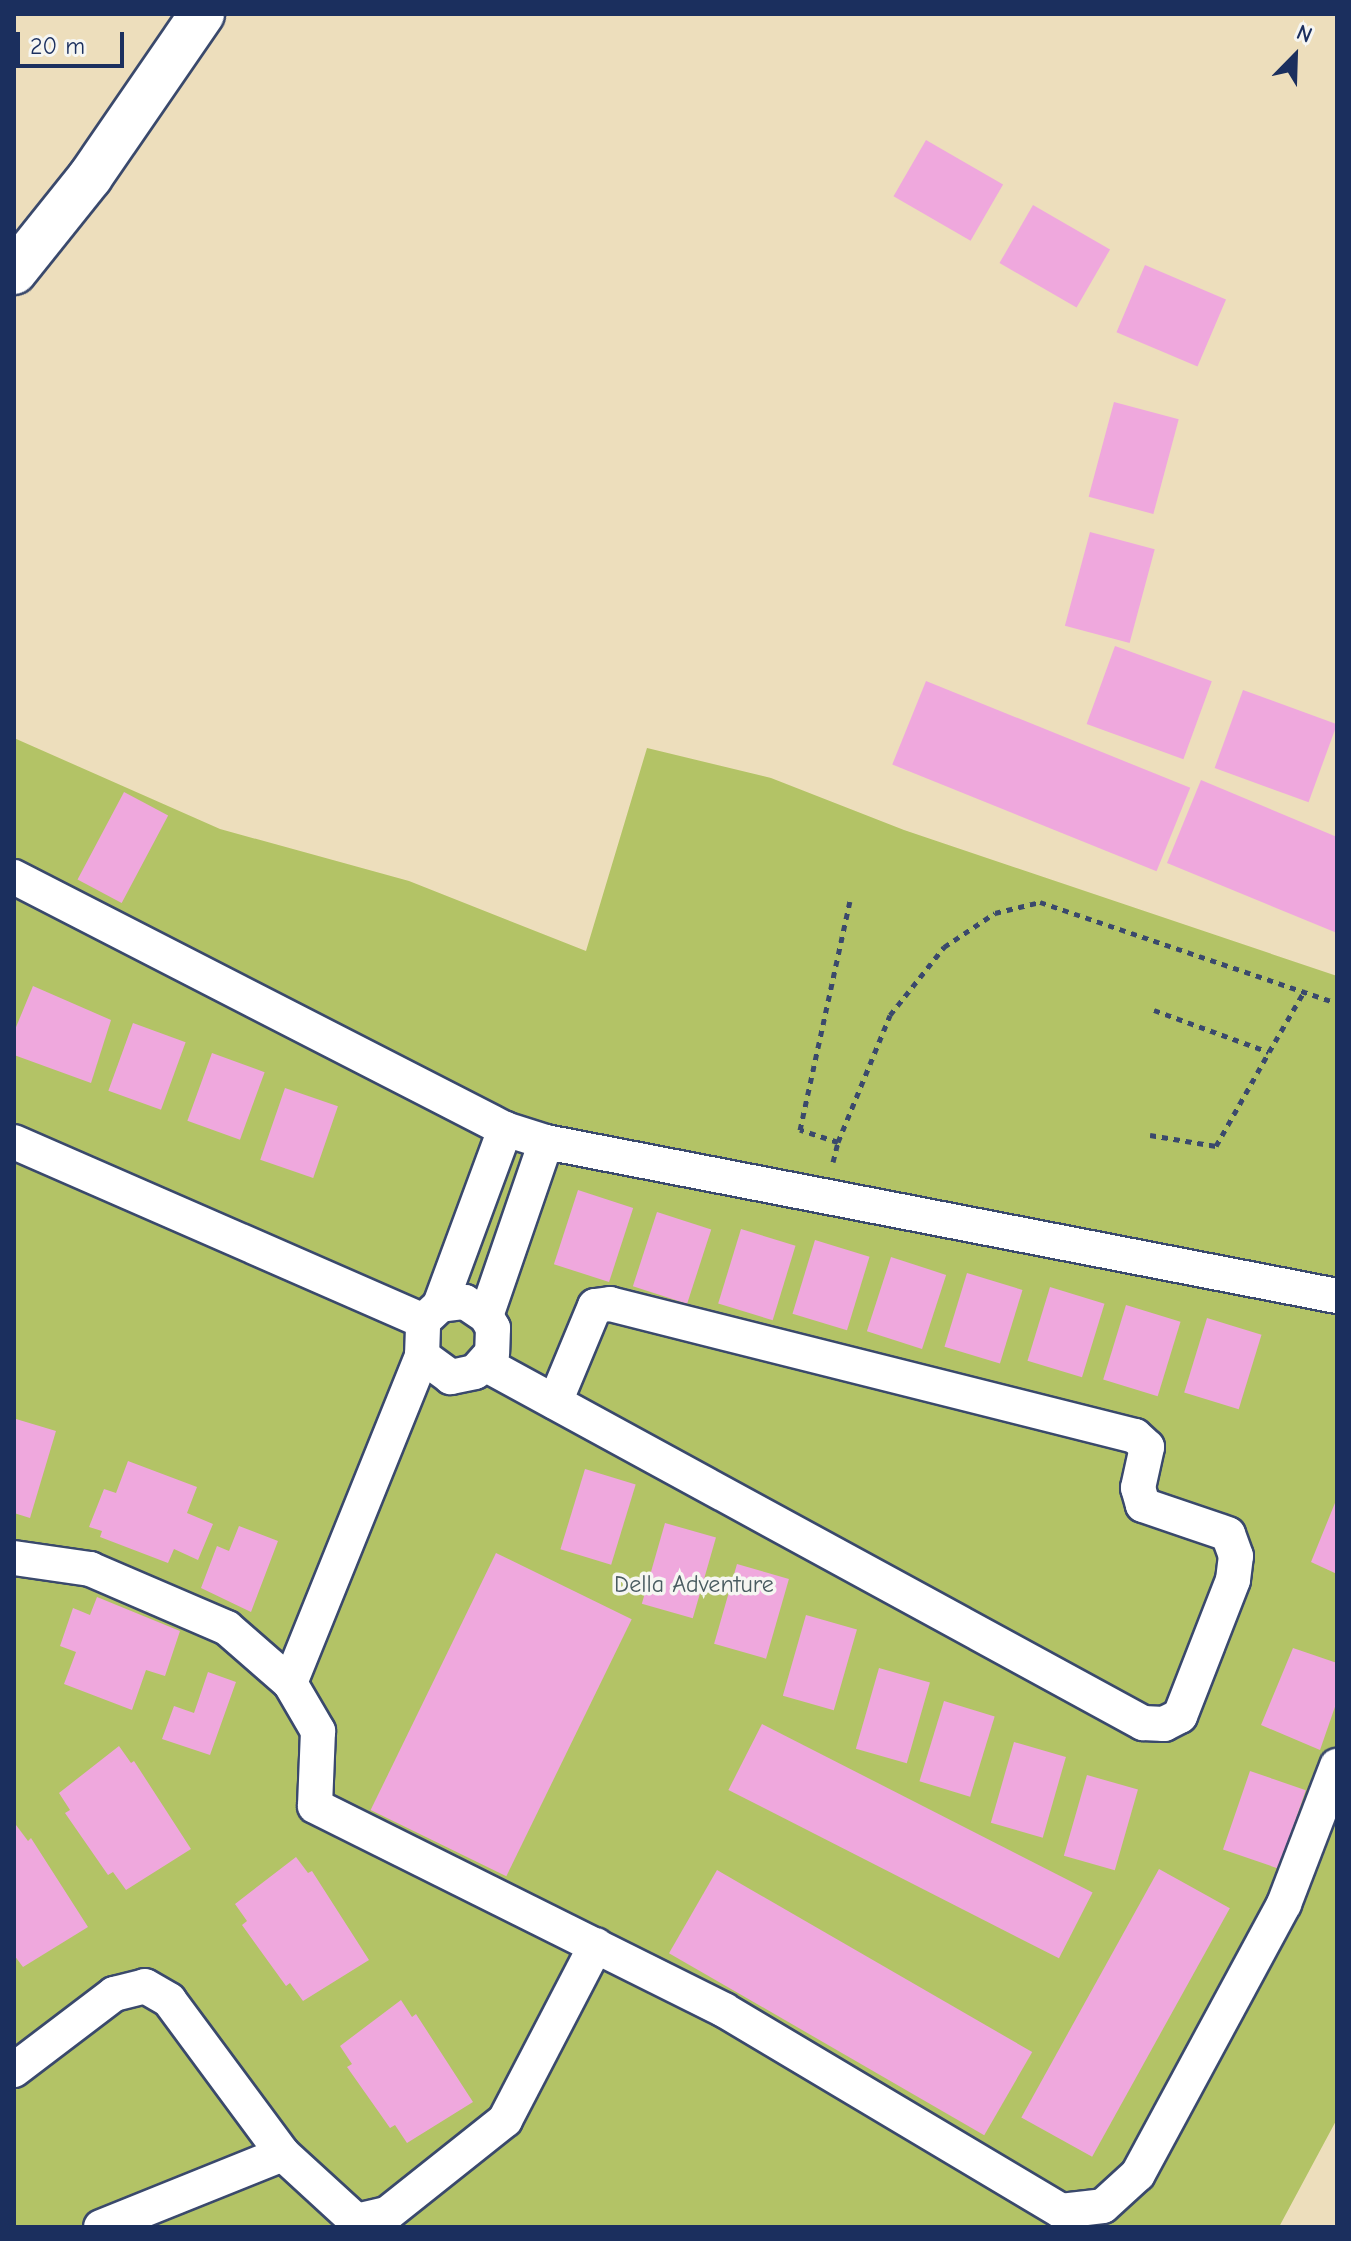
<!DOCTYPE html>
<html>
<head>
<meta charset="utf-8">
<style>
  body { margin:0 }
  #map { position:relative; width:1351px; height:2241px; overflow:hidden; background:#eddebc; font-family:"Comic Neue",sans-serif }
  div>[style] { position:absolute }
  .green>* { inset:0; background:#b3c366 }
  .building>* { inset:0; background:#efa8dd; transform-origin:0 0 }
  .path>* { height:5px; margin-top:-2.5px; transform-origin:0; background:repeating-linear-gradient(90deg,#3a496c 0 6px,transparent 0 12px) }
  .roads { filter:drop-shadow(2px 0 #3a496c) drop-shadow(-2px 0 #3a496c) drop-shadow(0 2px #3a496c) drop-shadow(0 -2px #3a496c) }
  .minor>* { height:34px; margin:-17px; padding:0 17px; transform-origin:17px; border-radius:17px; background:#fff }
  .tertiary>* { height:44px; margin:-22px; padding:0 22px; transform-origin:22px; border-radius:22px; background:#fff }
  span { translate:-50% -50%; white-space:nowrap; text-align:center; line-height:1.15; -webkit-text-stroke:7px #f6f6f2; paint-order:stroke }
  .park-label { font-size:24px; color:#495b60 }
  .frame { position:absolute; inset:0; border:16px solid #1b2f5e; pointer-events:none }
  .north { position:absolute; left:1255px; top:16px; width:80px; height:80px; -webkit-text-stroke:6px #f6f6f2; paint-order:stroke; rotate:23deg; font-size:22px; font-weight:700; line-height:32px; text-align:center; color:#1b2f5e }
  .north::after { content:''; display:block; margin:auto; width:28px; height:36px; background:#1b2f5e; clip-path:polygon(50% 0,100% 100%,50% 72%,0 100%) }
  .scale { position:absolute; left:16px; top:32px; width:108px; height:36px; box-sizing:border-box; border:4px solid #1b2f5e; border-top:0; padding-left:10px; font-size:24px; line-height:28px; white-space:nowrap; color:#1b2f5e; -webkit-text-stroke:6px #f6f6f2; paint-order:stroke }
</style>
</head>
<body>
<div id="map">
  <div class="green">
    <i style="clip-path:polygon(14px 738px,220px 829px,409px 881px,586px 951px,647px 748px,771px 778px,904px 830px,1337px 976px,1337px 2119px,1279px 2227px,14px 2227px)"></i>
  </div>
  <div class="building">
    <i style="left:926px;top:140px;width:89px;height:65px;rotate:30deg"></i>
    <i style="left:1033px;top:205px;width:89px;height:67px;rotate:30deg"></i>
    <i style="left:1145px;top:265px;width:88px;height:73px;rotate:23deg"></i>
    <i style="left:1114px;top:402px;width:67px;height:98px;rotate:15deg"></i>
    <i style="left:1090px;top:532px;width:67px;height:97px;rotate:15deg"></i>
    <i style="left:1115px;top:646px;width:103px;height:83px;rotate:20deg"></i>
    <i style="left:926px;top:681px;width:285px;height:90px;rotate:22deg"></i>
    <i style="left:1243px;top:690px;width:100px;height:83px;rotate:20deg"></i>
    <i style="clip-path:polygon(1201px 780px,1337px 837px,1337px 933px,1167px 863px)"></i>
    <i style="left:124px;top:792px;width:50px;height:99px;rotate:28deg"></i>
    <i style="clip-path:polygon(33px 986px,111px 1020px,91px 1083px,14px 1055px,14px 1032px)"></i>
    <i style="left:133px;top:1023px;width:56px;height:72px;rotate:20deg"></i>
    <i style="left:212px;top:1053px;width:56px;height:72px;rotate:20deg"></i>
    <i style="left:285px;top:1088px;width:56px;height:76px;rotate:19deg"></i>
    <i style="left:578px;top:1190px;width:58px;height:78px;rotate:18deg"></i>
    <i style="left:657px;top:1212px;width:57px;height:78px;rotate:18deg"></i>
    <i style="left:741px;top:1229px;width:57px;height:78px;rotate:17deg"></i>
    <i style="left:815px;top:1240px;width:57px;height:77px;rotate:17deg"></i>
    <i style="left:891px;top:1257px;width:58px;height:78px;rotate:18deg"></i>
    <i style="left:967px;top:1273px;width:58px;height:77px;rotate:17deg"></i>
    <i style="left:1050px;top:1287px;width:57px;height:77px;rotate:17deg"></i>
    <i style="left:1126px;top:1305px;width:57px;height:78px;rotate:17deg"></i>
    <i style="left:1207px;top:1318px;width:57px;height:78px;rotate:17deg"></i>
    <i style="clip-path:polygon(16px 1419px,56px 1431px,30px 1518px,14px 1513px)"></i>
    <i style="clip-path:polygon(128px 1461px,197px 1487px,187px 1513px,213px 1524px,198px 1560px,174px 1549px,168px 1563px,100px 1537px,102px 1531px,89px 1527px,104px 1489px,116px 1493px)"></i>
    <i style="left:585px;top:1469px;width:53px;height:84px;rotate:17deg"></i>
    <i style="clip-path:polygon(1337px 1498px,1337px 1574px,1311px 1562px)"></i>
    <i style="left:665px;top:1523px;width:53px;height:84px;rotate:16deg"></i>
    <i style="clip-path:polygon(239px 1526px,278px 1541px,251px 1612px,201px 1588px,217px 1546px,229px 1551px)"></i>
    <i style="left:496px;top:1553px;width:151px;height:286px;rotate:26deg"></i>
    <i style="left:737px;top:1564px;width:54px;height:83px;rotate:16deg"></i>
    <i style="clip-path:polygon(97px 1597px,180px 1631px,165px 1676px,146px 1670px,132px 1710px,64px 1684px,76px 1652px,60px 1646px,73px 1608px,90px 1615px)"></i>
    <i style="left:806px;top:1615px;width:53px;height:84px;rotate:16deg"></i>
    <i style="clip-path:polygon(1293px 1648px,1337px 1663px,1337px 1701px,1320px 1750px,1261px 1725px)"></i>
    <i style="left:879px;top:1668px;width:53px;height:84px;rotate:16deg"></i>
    <i style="clip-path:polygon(208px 1672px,236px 1682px,210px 1755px,162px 1739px,174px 1706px,194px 1713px)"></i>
    <i style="left:944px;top:1701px;width:53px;height:84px;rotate:17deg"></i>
    <i style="left:762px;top:1724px;width:371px;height:74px;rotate:27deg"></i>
    <i style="left:1014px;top:1742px;width:54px;height:84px;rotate:16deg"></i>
    <i style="clip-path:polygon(119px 1746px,131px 1763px,134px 1761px,191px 1849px,126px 1890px,113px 1872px,108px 1875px,65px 1813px,70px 1810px,59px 1793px)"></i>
    <i style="left:1250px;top:1771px;width:59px;height:83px;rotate:19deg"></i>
    <i style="left:1087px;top:1775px;width:53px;height:84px;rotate:16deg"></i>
    <i style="clip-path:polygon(16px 1825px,28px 1841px,31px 1838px,88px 1927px,23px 1967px,14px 1955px)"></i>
    <i style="clip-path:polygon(296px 1857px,308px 1873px,312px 1871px,369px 1960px,303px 2001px,290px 1983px,286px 1986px,242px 1925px,247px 1921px,235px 1904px)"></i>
    <i style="left:1159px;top:1869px;width:81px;height:284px;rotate:29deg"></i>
    <i style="left:717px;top:1870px;width:364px;height:96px;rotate:30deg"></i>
    <i style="clip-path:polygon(401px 2000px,412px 2017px,416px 2014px,473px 2102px,407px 2143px,395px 2125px,390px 2128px,347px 2067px,352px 2064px,340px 2046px)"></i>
  </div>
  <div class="path">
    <i style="left:1154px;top:1010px;width:122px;rotate:20.1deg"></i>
    <i style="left:1269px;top:1052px;width:72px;rotate:-59.9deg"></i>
    <i style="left:1150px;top:1135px;width:67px;rotate:9.5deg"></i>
    <i style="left:1216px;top:1146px;width:108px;rotate:-60.6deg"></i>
    <i style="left:838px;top:1142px;width:137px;rotate:-67.7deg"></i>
    <i style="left:890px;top:1015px;width:87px;rotate:-51.5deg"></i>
    <i style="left:944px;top:947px;width:61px;rotate:-33.7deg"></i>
    <i style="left:995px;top:913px;width:46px;rotate:-13.7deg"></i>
    <i style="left:1040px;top:902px;width:314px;rotate:18.8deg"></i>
    <i style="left:833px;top:1162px;width:21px;rotate:-76deg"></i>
    <i style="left:838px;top:1142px;width:40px;rotate:-162deg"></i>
    <i style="left:800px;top:1130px;width:234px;rotate:-77.7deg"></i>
  </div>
  <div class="roads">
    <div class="minor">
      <i style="left:14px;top:877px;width:552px;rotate:27.17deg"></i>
      <i style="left:505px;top:1129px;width:43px;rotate:17.6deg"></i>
      <i style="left:546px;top:1142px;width:806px;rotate:11.02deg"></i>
      <i style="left:14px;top:1142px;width:446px;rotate:23.6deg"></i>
      <i style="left:440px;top:1305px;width:188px;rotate:-69.7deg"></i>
      <i style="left:486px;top:1316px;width:184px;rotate:-71deg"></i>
      <i style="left:485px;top:1364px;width:750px;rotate:28.62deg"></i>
      <i style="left:1143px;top:1723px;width:21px;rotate:3deg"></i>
      <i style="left:1164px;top:1724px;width:18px;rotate:-27deg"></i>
      <i style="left:1180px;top:1716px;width:146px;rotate:-68.7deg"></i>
      <i style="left:1233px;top:1580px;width:24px;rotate:-83deg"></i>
      <i style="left:1236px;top:1556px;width:23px;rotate:-110deg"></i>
      <i style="left:1228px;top:1534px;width:90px;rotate:-161.2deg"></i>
      <i style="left:1143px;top:1505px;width:18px;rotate:-106deg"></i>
      <i style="left:1138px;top:1488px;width:42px;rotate:-77.6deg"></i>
      <i style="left:1147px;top:1447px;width:16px;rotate:-137deg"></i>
      <i style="left:1135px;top:1436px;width:541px;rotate:-165.89deg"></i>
      <i style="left:610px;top:1304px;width:15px;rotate:172deg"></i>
      <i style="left:595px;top:1306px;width:104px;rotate:112.6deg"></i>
      <i style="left:14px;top:1558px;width:77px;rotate:8.2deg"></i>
      <i style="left:90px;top:1569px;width:149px;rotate:23.3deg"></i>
      <i style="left:227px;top:1628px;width:84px;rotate:41.1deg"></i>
      <i style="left:290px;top:1683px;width:56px;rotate:59.7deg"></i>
      <i style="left:318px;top:1731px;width:75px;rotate:92.3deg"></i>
      <i style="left:315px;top:1806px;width:457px;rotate:26.5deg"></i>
      <i style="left:724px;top:2010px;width:392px;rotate:30.8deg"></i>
      <i style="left:1061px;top:2211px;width:42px;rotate:-6.8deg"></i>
      <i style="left:1103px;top:2206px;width:47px;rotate:-42.4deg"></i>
      <i style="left:1138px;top:2174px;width:307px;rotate:-61.6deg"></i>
      <i style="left:1284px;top:1904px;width:148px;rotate:-69deg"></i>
      <i style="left:290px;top:1683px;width:353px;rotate:-68deg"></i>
      <i style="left:422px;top:1356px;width:35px;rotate:-88deg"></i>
      <i style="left:423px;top:1321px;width:23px;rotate:-43deg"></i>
      <i style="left:440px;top:1305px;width:25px;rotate:-7deg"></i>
      <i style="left:465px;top:1302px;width:25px;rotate:34deg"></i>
      <i style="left:486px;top:1316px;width:14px;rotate:60deg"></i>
      <i style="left:493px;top:1328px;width:25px;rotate:92deg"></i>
      <i style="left:492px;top:1353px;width:25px;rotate:132deg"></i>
      <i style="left:475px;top:1372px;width:25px;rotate:168deg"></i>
      <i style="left:451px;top:1377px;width:36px;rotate:-144deg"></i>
      <i style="left:14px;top:2070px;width:126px;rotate:-37.2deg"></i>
      <i style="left:114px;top:1994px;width:32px;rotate:-14deg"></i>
      <i style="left:145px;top:1986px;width:28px;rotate:30deg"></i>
      <i style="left:169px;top:2000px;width:192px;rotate:53.5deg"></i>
      <i style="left:283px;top:2154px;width:99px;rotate:42.5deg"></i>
      <i style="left:356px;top:2221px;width:32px;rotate:-13deg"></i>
      <i style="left:387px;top:2214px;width:151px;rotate:-38.5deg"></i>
      <i style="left:505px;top:2120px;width:197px;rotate:-62.5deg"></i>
      <i style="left:101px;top:2227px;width:196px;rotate:-21.9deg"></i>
    </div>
    <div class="tertiary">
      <i style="left:14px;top:272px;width:122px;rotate:-51.3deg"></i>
      <i style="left:90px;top:177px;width:198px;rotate:-55.5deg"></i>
    </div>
  </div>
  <div class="park-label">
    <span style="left:694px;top:1585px">Della Adventure</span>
  </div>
  <div class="frame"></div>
  <div class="north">N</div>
  <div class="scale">20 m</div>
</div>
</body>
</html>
